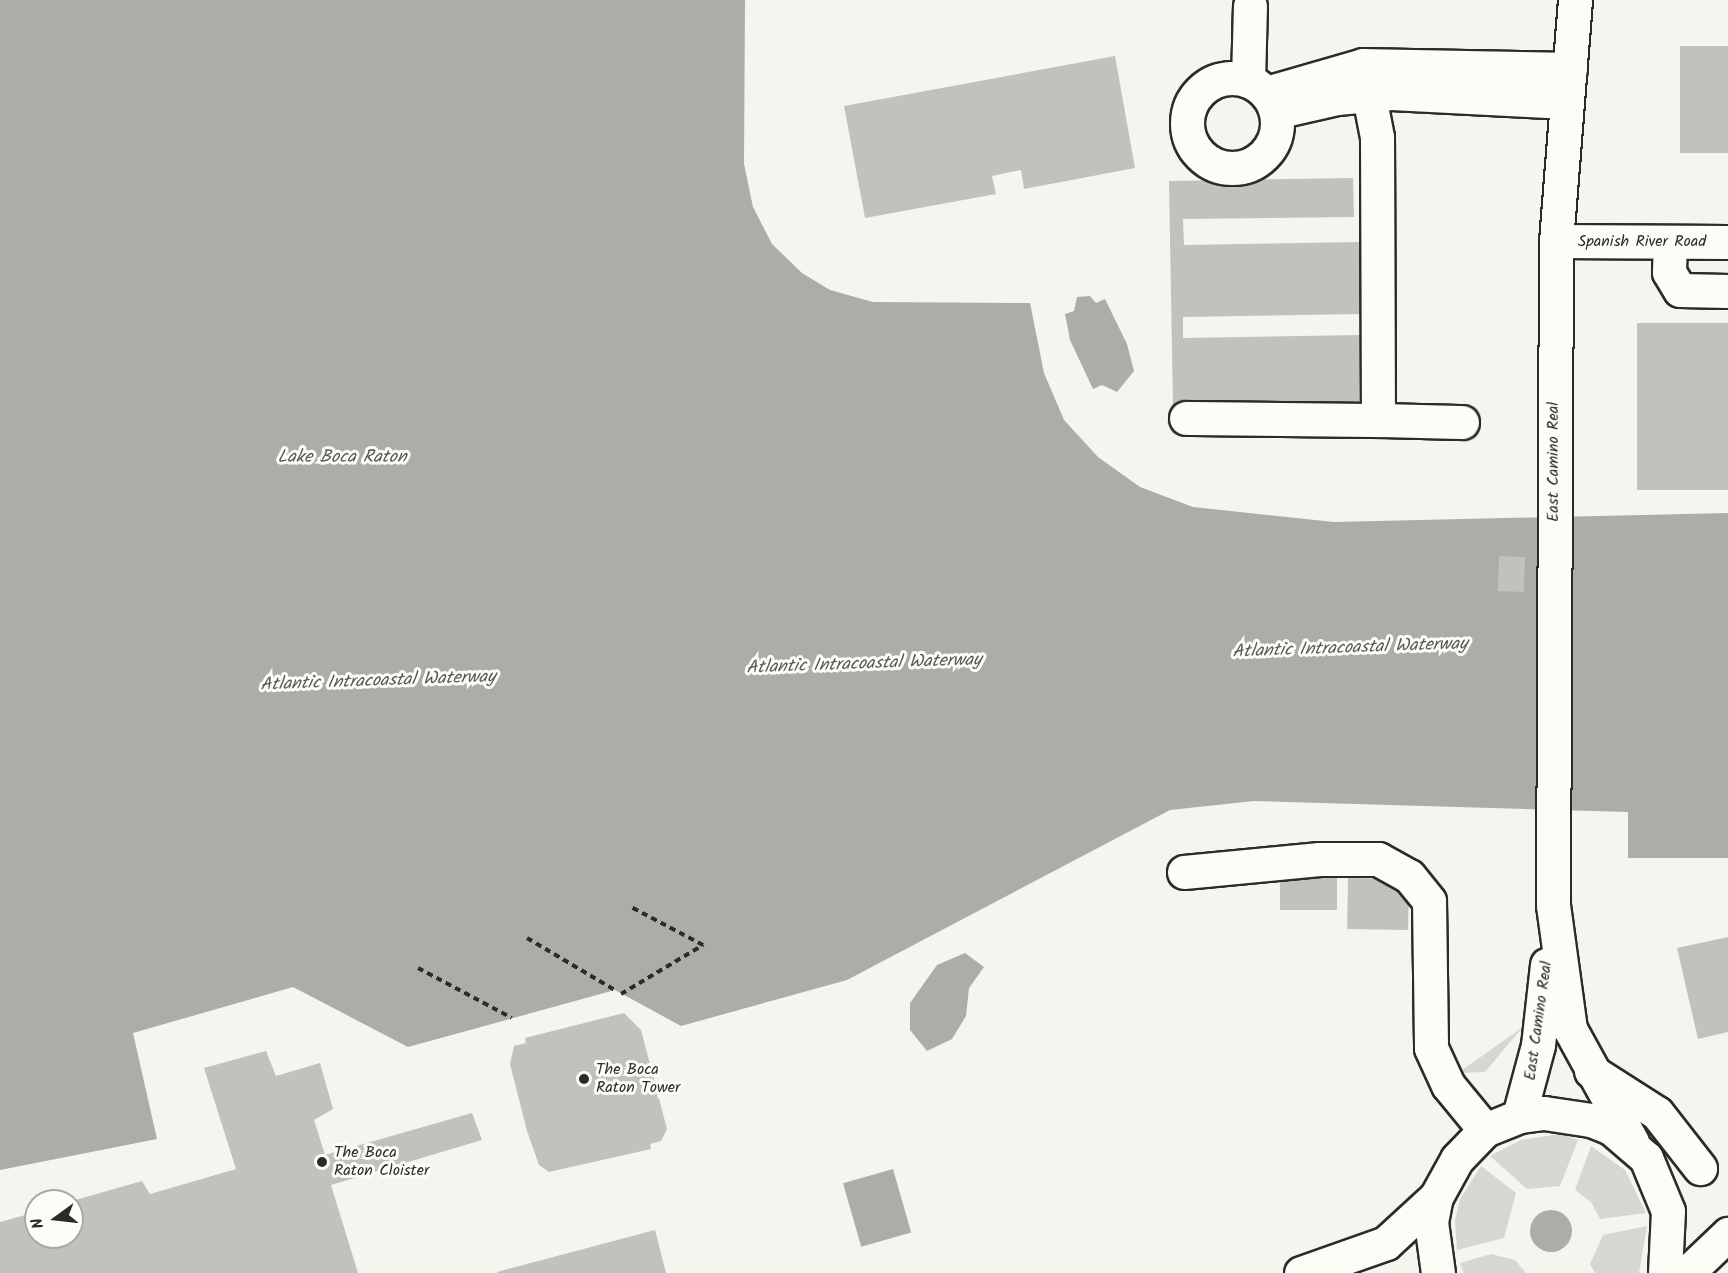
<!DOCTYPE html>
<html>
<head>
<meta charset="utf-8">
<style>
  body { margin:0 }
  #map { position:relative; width:1728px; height:1273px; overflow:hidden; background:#f5f4ef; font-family:Kalam,sans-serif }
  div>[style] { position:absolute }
  .green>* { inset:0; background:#d7d6d2 }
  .water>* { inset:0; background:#adaca9; transform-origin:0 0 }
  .round { border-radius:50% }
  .building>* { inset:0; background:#c2c1be; transform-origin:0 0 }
  .path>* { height:4px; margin-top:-2px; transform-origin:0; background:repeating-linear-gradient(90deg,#2b2b2b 0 6px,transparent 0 10.5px) }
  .roads { filter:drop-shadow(2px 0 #2b2b2b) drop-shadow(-2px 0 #2b2b2b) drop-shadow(0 2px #2b2b2b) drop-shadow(0 -2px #2b2b2b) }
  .minor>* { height:33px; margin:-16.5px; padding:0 16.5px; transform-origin:16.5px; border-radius:16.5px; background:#fdfcf7 }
  .minor>.ring { margin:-16.5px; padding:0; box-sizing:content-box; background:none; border:33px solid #fdfcf7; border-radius:50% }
  .dots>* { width:16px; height:16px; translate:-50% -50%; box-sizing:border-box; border:3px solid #fdfcf7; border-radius:50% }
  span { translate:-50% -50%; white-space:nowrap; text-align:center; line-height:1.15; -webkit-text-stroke:6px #fdfcf7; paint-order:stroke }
  .street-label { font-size:16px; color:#2b2b2b }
  .poi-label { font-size:16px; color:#2b2b2b }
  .left { translate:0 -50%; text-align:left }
  .water-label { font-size:18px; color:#585857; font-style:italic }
  .north { position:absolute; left:24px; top:1189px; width:60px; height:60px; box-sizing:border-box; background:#fdfcf7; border:2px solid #a9a8a5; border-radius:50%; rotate:255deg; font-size:16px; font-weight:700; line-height:24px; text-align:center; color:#2b2b2b }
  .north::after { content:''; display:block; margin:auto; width:21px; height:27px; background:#2b2b2b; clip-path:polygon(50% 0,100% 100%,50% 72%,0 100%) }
</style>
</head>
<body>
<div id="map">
  <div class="green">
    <i style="clip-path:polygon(1523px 1027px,1485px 1072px,1458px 1073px)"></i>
    <i style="clip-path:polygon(1561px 1134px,1578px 1140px,1560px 1186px,1527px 1189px,1490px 1156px,1521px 1140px)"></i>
    <i style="clip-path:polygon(1591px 1146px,1625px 1170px,1646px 1213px,1600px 1219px,1591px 1202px,1575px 1190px)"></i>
    <i style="clip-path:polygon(1481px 1166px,1516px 1193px,1504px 1238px,1457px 1250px,1455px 1220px,1460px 1199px)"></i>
    <i style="clip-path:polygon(1647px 1226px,1639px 1273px,1595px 1273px,1590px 1264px,1603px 1235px)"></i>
    <i style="clip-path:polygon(1491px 1254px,1515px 1260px,1526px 1273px,1464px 1273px,1460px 1263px)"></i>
  </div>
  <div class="water">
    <i style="clip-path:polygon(0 0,745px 0,744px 164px,753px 207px,772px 244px,802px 273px,830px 290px,873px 302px,1030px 303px,1044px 373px,1064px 420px,1098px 457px,1140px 487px,1193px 507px,1334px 522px,1728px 513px,1728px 858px,1628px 858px,1628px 812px,1254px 801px,1170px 810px,847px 980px,681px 1026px,615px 990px,408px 1047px,293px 987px,133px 1033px,157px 1139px,0 1170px)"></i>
    <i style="clip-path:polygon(1090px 296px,1096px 303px,1105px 299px,1127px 344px,1134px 371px,1117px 392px,1102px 385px,1093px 389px,1070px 340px,1065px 314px,1074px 311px,1077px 297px)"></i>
    <i style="clip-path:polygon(965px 953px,984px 967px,969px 988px,966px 1016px,952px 1039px,927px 1051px,910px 1030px,910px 1003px,937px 965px)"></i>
    <i style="left:893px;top:1169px;width:66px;height:52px;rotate:74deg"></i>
    <i class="round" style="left:1530px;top:1210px;width:42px;height:42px"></i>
  </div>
  <div class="building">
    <i style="left:1680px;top:46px;width:48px;height:107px"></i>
    <i style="clip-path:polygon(1115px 56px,1135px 168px,1024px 189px,1021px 170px,992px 176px,996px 194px,865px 218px,844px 106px)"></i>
    <i style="clip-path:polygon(1353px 178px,1354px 217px,1183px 219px,1184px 245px,1362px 242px,1363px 314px,1183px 317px,1183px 338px,1361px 335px,1362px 403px,1173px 406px,1169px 181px)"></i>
    <i style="left:1728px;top:323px;width:167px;height:91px;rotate:90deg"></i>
    <i style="left:1499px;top:556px;width:26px;height:35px;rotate:2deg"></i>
    <i style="left:1280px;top:870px;width:57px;height:40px"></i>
    <i style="left:1348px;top:878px;width:61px;height:51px;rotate:1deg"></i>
    <i style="clip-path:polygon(1728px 937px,1728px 1032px,1698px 1039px,1677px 948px)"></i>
    <i style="clip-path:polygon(624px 1013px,641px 1030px,667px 1129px,661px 1141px,650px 1144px,651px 1149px,549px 1172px,539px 1165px,527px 1131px,510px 1064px,514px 1046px,526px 1043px,525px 1038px)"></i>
    <i style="clip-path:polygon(266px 1051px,276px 1076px,320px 1063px,333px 1109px,314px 1120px,325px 1155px,472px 1113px,482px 1140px,331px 1185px,358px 1273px,0 1273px,0 1222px,36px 1212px,36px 1237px,72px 1237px,72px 1201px,142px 1181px,150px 1194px,236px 1169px,204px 1068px)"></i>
    <i style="clip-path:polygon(655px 1230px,666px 1273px,497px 1273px,497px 1272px)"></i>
  </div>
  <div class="path">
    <i style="left:527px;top:938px;width:102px;rotate:30.6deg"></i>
    <i style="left:418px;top:968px;width:106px;rotate:28deg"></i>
    <i style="left:621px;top:994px;width:96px;rotate:-30.9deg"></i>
    <i style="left:703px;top:945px;width:84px;rotate:-152.2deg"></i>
  </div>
  <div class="roads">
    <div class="minor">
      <i style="left:1575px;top:0;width:242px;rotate:94.5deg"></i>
      <i style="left:1556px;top:241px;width:664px;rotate:90.26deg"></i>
      <i style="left:1553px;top:905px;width:125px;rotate:82.2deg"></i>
      <i style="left:1570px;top:1029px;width:129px;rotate:61.2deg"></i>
      <i class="ring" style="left:1187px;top:78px;width:57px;height:57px"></i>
      <i style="left:1248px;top:81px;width:75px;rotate:-88.5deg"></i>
      <i style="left:1266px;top:93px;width:101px;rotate:-16.1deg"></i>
      <i style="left:1363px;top:65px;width:207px;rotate:1.1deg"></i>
      <i style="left:1276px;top:112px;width:63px;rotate:-12.9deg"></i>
      <i style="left:1337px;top:98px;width:54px;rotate:-5.3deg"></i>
      <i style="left:1391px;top:93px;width:176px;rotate:2.9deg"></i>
      <i style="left:1556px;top:241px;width:172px;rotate:0.3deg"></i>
      <i style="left:1670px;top:242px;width:30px;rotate:92deg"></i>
      <i style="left:1669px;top:272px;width:21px;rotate:59deg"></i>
      <i style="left:1680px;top:290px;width:48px;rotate:1.2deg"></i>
      <i style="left:1186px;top:418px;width:192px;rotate:0.6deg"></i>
      <i style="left:1378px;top:420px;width:283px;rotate:-90.2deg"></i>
      <i style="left:1377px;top:137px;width:73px;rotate:-101deg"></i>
      <i style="left:1378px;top:420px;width:84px;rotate:1.4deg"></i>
      <i style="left:1184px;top:872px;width:136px;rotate:-5.5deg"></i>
      <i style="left:1319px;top:859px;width:59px"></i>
      <i style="left:1378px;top:859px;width:35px;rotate:29deg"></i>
      <i style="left:1409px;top:876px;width:32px;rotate:51deg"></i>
      <i style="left:1429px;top:901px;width:147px;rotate:89.2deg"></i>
      <i style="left:1431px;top:1048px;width:41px;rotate:65.3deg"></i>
      <i style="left:1448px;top:1085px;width:58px;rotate:50.6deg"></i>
      <i style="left:1591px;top:1071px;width:78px;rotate:32.5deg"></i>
      <i style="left:1657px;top:1113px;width:70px;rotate:52deg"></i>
      <i style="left:1519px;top:1116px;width:73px;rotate:-75deg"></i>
      <i style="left:1538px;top:1045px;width:81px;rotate:-83.6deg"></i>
      <i style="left:1301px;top:1273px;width:90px;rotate:-19.4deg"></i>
      <i style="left:1386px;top:1243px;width:68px;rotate:-42.6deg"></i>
      <i style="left:1438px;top:1273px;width:51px;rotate:-97.8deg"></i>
      <i style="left:1431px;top:1222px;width:25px;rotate:-79deg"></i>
      <i style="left:1436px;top:1197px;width:43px;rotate:-61.1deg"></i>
      <i style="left:1457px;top:1159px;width:40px;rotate:-46deg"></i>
      <i style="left:1485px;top:1130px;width:37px;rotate:-22deg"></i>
      <i style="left:1519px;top:1116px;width:25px;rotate:-7deg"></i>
      <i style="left:1544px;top:1113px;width:48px;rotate:8.5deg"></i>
      <i style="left:1591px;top:1120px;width:22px;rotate:22deg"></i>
      <i style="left:1611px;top:1128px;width:46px;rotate:40.6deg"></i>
      <i style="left:1646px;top:1158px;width:57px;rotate:67.5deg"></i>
      <i style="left:1668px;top:1211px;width:62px;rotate:92.8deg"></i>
      <i style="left:1687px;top:1273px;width:57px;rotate:-43.6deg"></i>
    </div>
  </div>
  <div class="dots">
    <i style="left:584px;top:1079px;background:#2b2b2b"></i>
    <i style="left:322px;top:1162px;background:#2b2b2b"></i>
  </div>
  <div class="street-label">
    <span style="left:1642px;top:242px">Spanish River Road</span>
    <span style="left:1554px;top:462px;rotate:-90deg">East Camino Real</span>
    <span style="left:1539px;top:1021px;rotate:-82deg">East Camino Real</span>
  </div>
  <div class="poi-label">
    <span class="left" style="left:596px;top:1079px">The Boca<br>Raton Tower</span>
    <span class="left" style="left:334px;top:1162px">The Boca<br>Raton Cloister</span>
  </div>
  <div class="water-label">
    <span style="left:342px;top:458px">Lake Boca Raton</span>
    <span style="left:1350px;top:649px;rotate:-2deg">Atlantic Intracoastal Waterway</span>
    <span style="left:864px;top:665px;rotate:-2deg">Atlantic Intracoastal Waterway</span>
    <span style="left:378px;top:682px;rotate:-2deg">Atlantic Intracoastal Waterway</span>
  </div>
  <div class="north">N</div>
</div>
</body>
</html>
